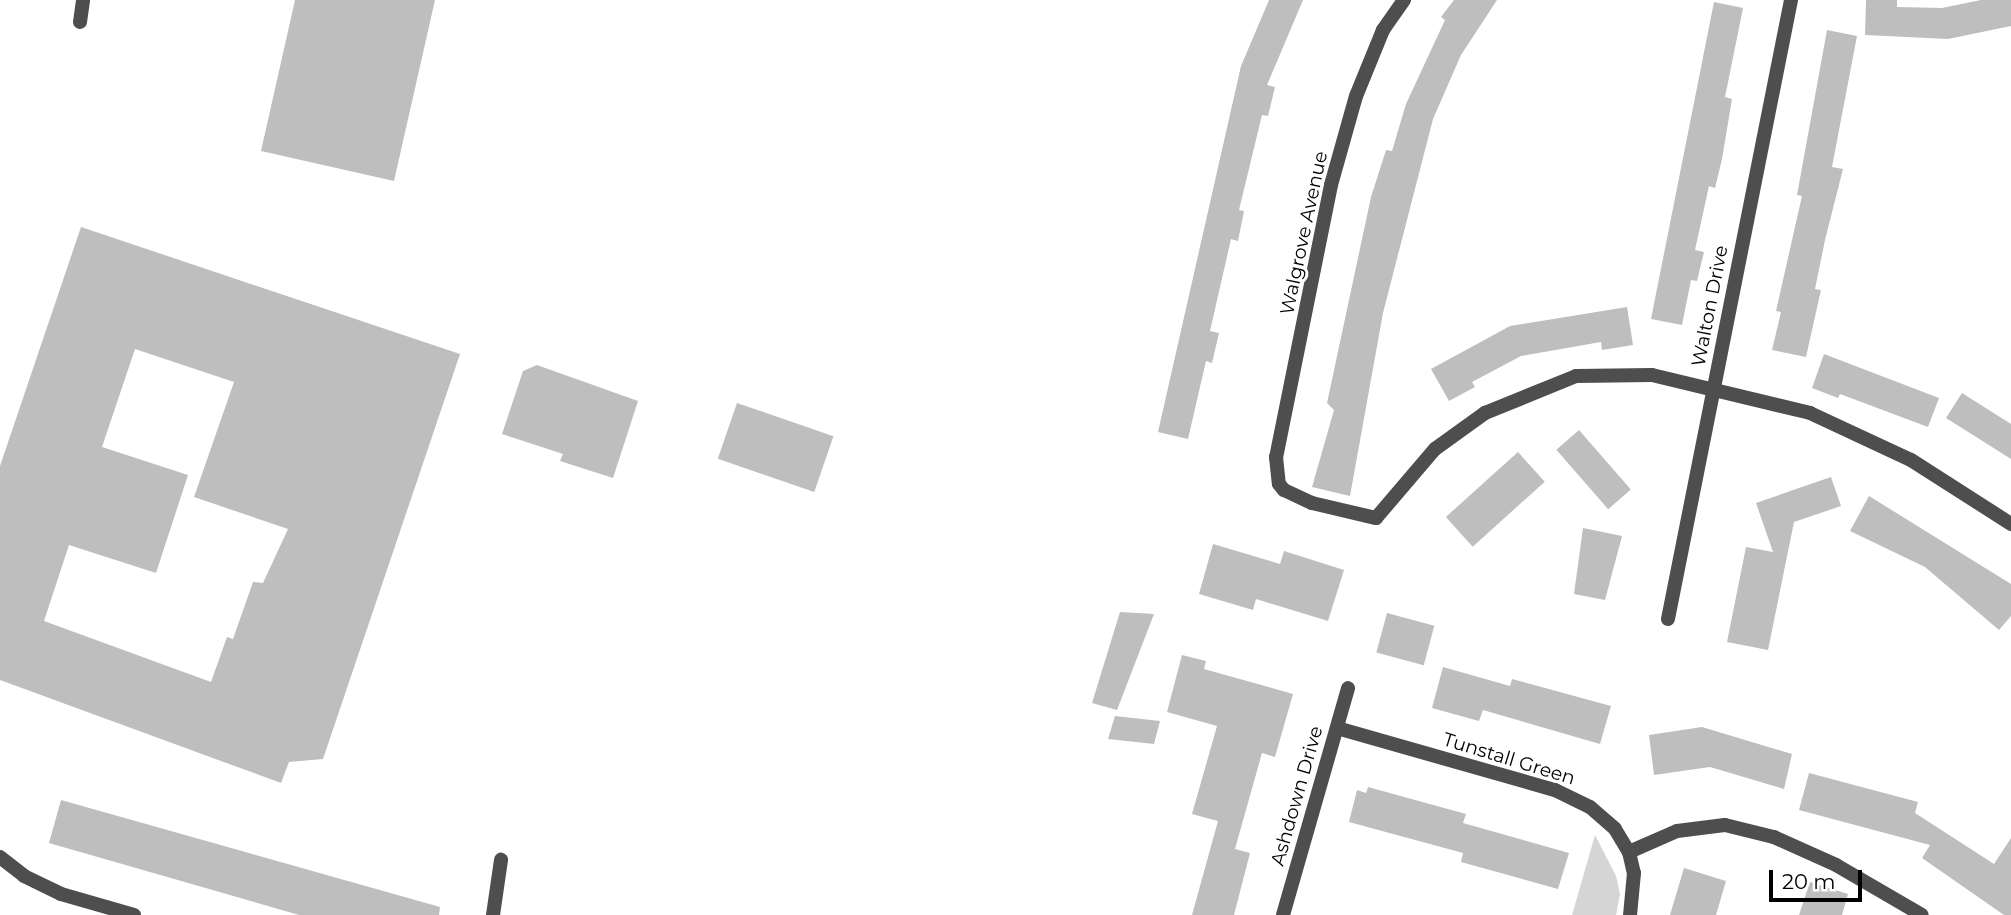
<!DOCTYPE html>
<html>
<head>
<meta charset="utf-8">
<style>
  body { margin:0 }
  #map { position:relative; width:2011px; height:915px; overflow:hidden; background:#fff; font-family:Montserrat,sans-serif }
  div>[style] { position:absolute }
  .green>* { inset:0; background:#d5d5d5 }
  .building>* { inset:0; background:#bebebe; transform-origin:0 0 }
  .minor>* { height:14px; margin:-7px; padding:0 7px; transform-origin:7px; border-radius:7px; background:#4e4e4e }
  span { translate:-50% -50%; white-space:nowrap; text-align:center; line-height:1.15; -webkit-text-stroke:6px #fff; paint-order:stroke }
  .street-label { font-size:19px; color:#000 }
  .scale { position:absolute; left:1769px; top:870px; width:93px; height:32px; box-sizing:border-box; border:4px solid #000; border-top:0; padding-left:9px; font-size:21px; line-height:24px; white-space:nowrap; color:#000; -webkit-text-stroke:5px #fff; paint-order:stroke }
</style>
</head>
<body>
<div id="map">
  <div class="green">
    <i style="clip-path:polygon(1595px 835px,1616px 876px,1620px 894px,1616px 915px,1572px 915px)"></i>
  </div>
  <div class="building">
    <i style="clip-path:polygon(295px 0,435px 0,394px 181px,261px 151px)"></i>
    <i style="clip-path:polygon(1269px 0,1303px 0,1267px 85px,1275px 87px,1268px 116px,1262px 115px,1239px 210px,1244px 211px,1238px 241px,1231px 239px,1210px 331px,1219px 333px,1212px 363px,1206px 361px,1188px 439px,1158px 432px,1241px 66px)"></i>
    <i style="clip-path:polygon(1454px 0,1497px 0,1461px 55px,1433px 119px,1383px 313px,1350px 496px,1312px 487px,1334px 410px,1327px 403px,1371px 197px,1386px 150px,1392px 151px,1406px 104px,1445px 20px,1441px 17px)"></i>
    <i style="clip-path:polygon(1866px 0,1897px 0,1897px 7px,1942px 8px,1981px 0,2011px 0,2011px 26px,1948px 39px,1865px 35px)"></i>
    <i style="clip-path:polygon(1714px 2px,1743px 8px,1725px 97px,1732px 99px,1722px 159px,1715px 188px,1709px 186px,1695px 250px,1704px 252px,1697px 281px,1691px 280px,1682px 325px,1651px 319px)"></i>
    <i style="clip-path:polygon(1827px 30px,1857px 36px,1832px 167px,1843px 169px,1825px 240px,1815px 289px,1821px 290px,1806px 357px,1772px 350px,1781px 312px,1776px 311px,1802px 196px,1797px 195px)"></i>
    <i style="clip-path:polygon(evenodd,81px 227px,460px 354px,323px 759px,289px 762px,281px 783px,0 680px,0 466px,81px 227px,135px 349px,234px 382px,194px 497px,288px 529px,263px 583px,253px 582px,233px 639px,227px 637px,211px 682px,44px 621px,69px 545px,156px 573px,188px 475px,102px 447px,135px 349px)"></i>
    <i style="clip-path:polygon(1627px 307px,1633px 345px,1602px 350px,1601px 342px,1521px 356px,1472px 382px,1475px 387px,1449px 401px,1431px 369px,1510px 326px)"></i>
    <i style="clip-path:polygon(1824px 354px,1939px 398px,1928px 427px,1840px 394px,1838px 398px,1812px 388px)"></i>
    <i style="clip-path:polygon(537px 365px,638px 401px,613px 478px,560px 461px,563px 454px,502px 434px,523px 371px)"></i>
    <i style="clip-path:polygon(1962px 393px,2011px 424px,2011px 459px,1946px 418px)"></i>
    <i style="left:737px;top:403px;width:102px;height:59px;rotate:19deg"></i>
    <i style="left:1579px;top:430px;width:79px;height:30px;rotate:49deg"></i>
    <i style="left:1518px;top:452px;width:40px;height:97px;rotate:48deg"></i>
    <i style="clip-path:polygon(1831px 477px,1841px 506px,1794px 522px,1768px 650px,1727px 642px,1746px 547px,1773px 552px,1756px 503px)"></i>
    <i style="clip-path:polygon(1869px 496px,2011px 584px,2011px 616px,1999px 630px,1925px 567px,1850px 531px)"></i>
    <i style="clip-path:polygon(1583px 528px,1622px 536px,1605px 600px,1574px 594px)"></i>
    <i style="clip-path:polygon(1213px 544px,1280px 564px,1284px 551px,1344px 570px,1328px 621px,1256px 599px,1253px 610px,1199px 594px)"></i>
    <i style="clip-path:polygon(1120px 612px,1154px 614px,1117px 710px,1092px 703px)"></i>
    <i style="left:1387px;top:613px;width:49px;height:41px;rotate:15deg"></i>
    <i style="clip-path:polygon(1182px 655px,1206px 661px,1204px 669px,1293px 694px,1275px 757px,1262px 753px,1235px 849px,1250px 853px,1234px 915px,1192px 915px,1218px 821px,1192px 814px,1217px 726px,1167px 712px)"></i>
    <i style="clip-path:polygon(1443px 667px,1510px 686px,1512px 679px,1611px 706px,1600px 744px,1483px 710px,1479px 721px,1432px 708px)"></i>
    <i style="clip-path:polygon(1115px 716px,1160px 721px,1154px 744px,1108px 739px)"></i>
    <i style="clip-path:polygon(1702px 727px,1792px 754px,1784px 789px,1710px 767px,1654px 775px,1649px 735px)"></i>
    <i style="clip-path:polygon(1809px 773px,1918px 802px,1915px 813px,1994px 864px,2011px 838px,2011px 915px,2004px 915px,1922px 858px,1930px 845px,1799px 810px)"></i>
    <i style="clip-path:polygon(1368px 787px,1466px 814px,1463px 823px,1569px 853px,1558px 889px,1461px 862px,1463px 853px,1349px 822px,1357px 790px,1366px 793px)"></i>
    <i style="clip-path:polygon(61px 800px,440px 907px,439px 915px,299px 915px,49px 843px)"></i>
    <i style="clip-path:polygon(1684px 868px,1726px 881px,1716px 915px,1670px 915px)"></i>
    <i style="clip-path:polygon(1810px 882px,1848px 894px,1842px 915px,1799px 915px)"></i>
  </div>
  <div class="minor">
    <i style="left:1404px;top:0;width:37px;rotate:125deg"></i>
    <i style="left:1383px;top:30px;width:71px;rotate:112.2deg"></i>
    <i style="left:1356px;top:96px;width:92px;rotate:105.7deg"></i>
    <i style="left:1331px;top:185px;width:278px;rotate:101.4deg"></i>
    <i style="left:1276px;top:457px;width:27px;rotate:84deg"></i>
    <i style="left:1279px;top:484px;width:8px;rotate:50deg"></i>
    <i style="left:1284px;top:490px;width:31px;rotate:25deg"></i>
    <i style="left:1312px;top:503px;width:66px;rotate:13.2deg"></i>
    <i style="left:1376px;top:518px;width:91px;rotate:-49.5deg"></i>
    <i style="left:1435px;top:449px;width:62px;rotate:-35.8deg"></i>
    <i style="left:1485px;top:413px;width:98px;rotate:-22.1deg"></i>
    <i style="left:1576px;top:376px;width:76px;rotate:-0.8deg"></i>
    <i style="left:1652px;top:375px;width:163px;rotate:13.5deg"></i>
    <i style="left:1810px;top:413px;width:111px;rotate:25deg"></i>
    <i style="left:1911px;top:460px;width:119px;rotate:32.6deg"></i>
    <i style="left:80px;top:22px;width:22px;rotate:-82deg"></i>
    <i style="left:1668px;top:619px;width:631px;rotate:-78.76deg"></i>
    <i style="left:1337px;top:728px;width:227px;rotate:15.9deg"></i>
    <i style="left:1555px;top:790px;width:39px;rotate:26deg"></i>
    <i style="left:1590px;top:807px;width:33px;rotate:41deg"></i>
    <i style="left:1615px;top:829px;width:27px;rotate:59deg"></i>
    <i style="left:1629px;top:852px;width:22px;rotate:77deg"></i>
    <i style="left:1634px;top:873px;width:42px;rotate:95.4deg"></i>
    <i style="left:1629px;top:852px;width:52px;rotate:-23.6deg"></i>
    <i style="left:1677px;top:831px;width:48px;rotate:-7.1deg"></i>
    <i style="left:1725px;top:825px;width:50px;rotate:13.8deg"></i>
    <i style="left:1774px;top:837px;width:68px;rotate:24.3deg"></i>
    <i style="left:1836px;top:865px;width:99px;rotate:30.2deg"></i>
    <i style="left:0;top:857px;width:31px;rotate:38deg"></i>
    <i style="left:24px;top:876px;width:41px;rotate:25.9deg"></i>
    <i style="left:61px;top:894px;width:76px;rotate:16deg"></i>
    <i style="left:493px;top:915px;width:56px;rotate:-81.7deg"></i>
    <i style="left:1283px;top:915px;width:236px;rotate:-74deg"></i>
  </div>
  <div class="street-label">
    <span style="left:1304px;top:233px;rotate:-78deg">Walgrove Avenue</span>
    <span style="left:1710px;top:306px;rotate:-79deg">Walton Drive</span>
    <span style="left:1509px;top:759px;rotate:17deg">Tunstall Green</span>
    <span style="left:1297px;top:796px;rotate:-74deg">Ashdown Drive</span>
  </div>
  <div class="scale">20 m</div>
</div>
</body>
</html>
